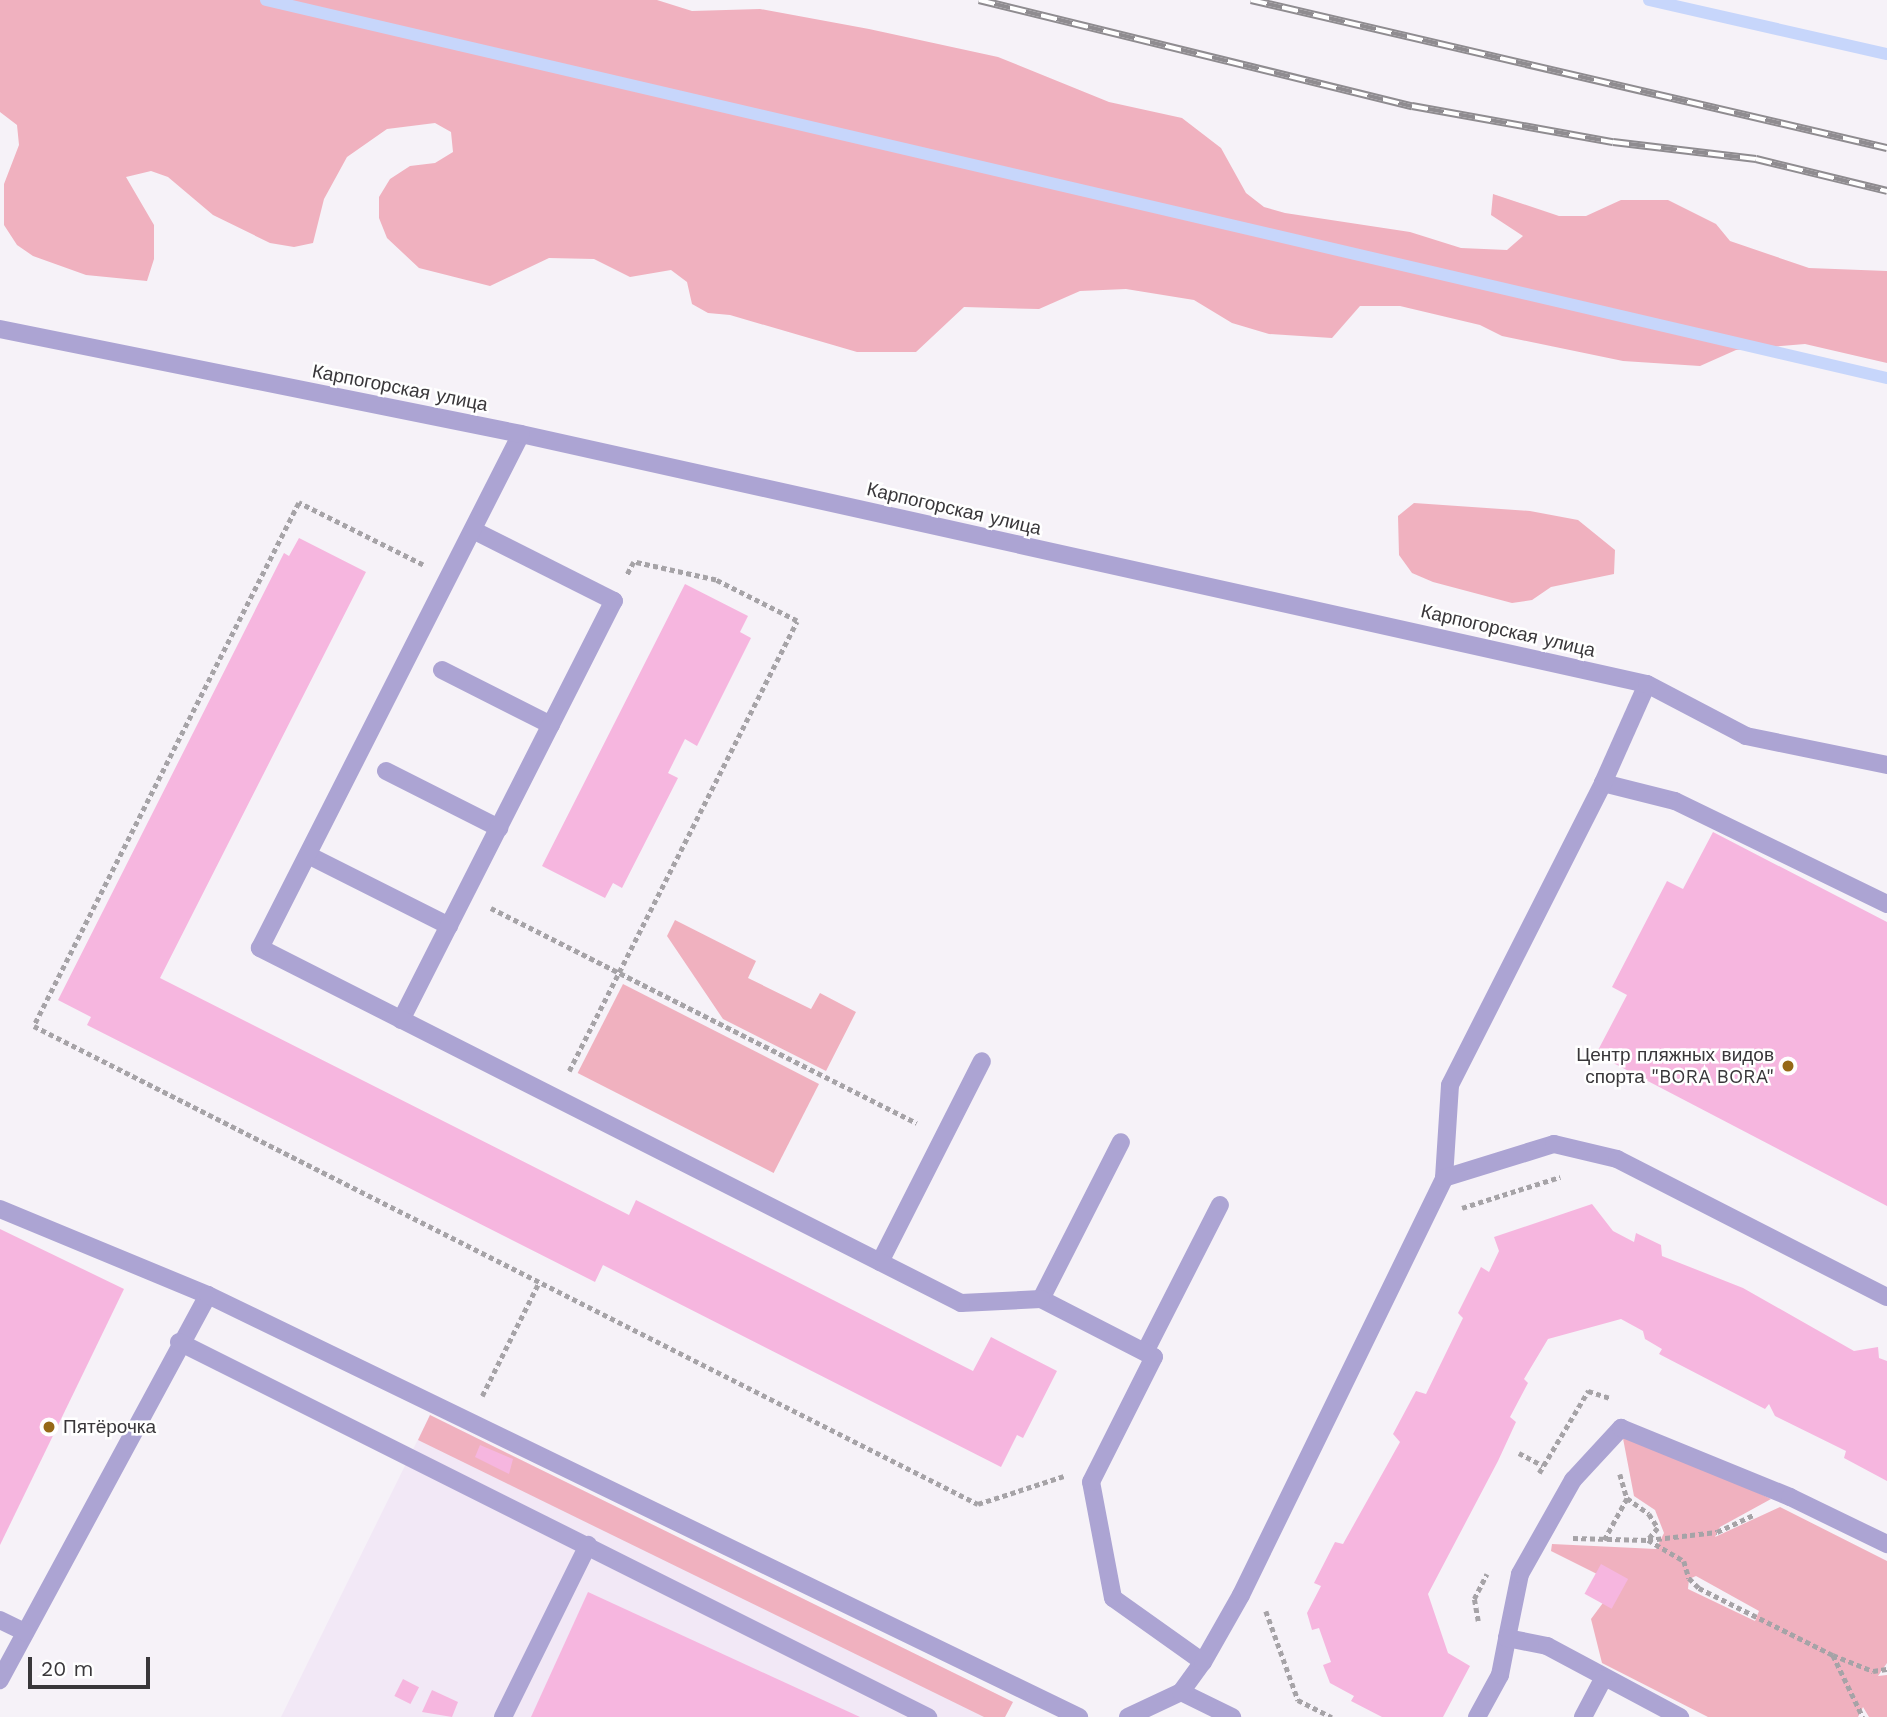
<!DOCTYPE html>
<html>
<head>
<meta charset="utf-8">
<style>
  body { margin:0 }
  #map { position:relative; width:1887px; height:1717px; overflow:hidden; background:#f6f2f8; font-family:"Work Sans",sans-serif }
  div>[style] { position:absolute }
  .built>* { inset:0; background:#f2e8f6 }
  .green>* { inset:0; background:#f0b1bf; transform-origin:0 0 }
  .stream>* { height:12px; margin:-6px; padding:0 6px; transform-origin:6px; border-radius:6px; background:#c7d6fb }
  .building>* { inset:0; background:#f6b6df; transform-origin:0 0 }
  .path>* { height:4.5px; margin-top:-2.25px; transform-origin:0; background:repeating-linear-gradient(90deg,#a6a3a7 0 5px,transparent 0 8.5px) }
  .service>* { height:18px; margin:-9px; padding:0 9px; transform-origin:9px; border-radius:9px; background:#aca4d3 }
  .minor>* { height:18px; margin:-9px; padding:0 9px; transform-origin:9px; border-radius:9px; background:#aca4d3 }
  .rail>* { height:8px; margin-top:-4px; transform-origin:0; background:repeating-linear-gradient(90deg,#fff 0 16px,#8f8c90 0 32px); box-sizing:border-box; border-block:2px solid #8f8c90 }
  .dots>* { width:19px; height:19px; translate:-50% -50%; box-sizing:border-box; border:4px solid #fff; border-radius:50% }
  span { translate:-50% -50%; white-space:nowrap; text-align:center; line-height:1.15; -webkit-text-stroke:5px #fff; paint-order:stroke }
  .street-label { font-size:19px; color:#39373a }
  .poi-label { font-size:19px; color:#39373a }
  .right { translate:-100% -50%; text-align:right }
  .left { translate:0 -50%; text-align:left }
  .scale { position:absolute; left:28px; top:1657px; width:122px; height:32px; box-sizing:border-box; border:4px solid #39373a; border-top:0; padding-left:9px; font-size:21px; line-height:24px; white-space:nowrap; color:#39373a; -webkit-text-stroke:5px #fff; paint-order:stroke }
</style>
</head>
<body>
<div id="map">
  <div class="built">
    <i style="clip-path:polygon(430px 1415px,1013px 1702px,1005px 1717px,281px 1717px)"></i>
  </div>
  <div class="green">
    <i style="clip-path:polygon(0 0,657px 0,692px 11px,760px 9px,869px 29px,998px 57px,1109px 102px,1182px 118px,1221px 148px,1246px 193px,1264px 207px,1285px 213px,1410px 232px,1461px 248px,1507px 250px,1523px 236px,1491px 215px,1493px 194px,1559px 216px,1586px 216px,1621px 200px,1668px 200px,1716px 224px,1730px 241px,1809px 268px,1887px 271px,1887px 363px,1805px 344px,1736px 350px,1700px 366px,1623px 361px,1502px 336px,1480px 325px,1400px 306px,1360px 306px,1332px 338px,1269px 334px,1232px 323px,1194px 300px,1126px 289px,1080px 291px,1039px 309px,964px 307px,916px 352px,857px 352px,730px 315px,708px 313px,692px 304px,687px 282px,671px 270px,630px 277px,594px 259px,549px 258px,490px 286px,419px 268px,387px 238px,379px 218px,379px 197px,390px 179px,410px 166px,435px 163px,453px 152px,451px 132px,435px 123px,387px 129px,347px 157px,324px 199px,313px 243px,294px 247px,270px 243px,213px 215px,168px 177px,151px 171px,126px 177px,154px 225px,154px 259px,147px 281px,86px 275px,33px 256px,17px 245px,4px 225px,4px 184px,19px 145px,17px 125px,0 112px)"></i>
    <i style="clip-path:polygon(1414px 503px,1530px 511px,1578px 520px,1615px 550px,1614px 574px,1551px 587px,1532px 600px,1512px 603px,1433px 582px,1412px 573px,1399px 555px,1398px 516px)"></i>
    <i style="clip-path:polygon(675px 920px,756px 961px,748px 978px,811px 1009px,820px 993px,856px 1012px,826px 1071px,723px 1019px,667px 936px)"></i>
    <i style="left:623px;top:984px;width:220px;height:100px;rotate:27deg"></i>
    <i style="clip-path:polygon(430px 1415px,1013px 1702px,1005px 1717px,984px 1717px,418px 1440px)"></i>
    <i style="clip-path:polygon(evenodd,1621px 1428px,1771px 1499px,1720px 1527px,1715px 1537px,1780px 1507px,1887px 1561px,1887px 1663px,1878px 1676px,1887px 1675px,1887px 1717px,1869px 1717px,1863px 1707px,1858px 1717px,1708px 1717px,1602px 1663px,1591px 1619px,1617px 1584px,1551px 1551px,1552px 1544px,1656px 1549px,1664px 1533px,1655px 1510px,1634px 1496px,1621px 1428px,1696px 1576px,1759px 1611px,1755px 1621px,1688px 1589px,1689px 1579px,1696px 1576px)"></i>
  </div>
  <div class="stream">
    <i style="left:266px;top:0;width:1664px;rotate:13.13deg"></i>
    <i style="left:1649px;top:0;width:244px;rotate:12.8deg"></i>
  </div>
  <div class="building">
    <i style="clip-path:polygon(299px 538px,366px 572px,160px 978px,629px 1215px,636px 1200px,973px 1371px,991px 1337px,1057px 1371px,1023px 1438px,1017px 1435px,1001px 1467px,603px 1265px,595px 1282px,87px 1025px,91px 1017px,58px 1000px,284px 553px,289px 556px)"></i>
    <i style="clip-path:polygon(685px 584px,748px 616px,740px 632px,751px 638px,697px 746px,685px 739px,668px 773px,678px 778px,622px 888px,613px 883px,605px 898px,542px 866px)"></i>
    <i style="clip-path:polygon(1713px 832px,1887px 922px,1887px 1206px,1596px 1054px,1627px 995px,1612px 987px,1667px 881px,1683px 889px)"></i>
    <i style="clip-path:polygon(1592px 1204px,1613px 1231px,1634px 1242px,1636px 1233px,1661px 1245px,1662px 1256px,1743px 1288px,1854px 1351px,1878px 1347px,1879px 1358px,1887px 1361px,1887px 1481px,1844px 1458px,1846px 1451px,1775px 1416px,1769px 1404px,1765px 1409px,1659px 1354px,1662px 1349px,1645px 1339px,1643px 1331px,1621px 1319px,1548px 1339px,1524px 1379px,1528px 1383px,1510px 1417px,1516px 1422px,1498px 1461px,1428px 1594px,1448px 1653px,1470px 1666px,1443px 1717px,1382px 1717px,1351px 1701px,1354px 1696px,1330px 1683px,1323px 1665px,1331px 1662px,1319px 1628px,1312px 1630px,1307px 1613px,1321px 1586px,1314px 1583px,1335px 1542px,1343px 1544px,1400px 1442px,1393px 1434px,1416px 1391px,1426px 1394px,1463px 1318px,1458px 1313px,1481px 1267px,1489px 1272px,1499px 1251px,1494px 1237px)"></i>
    <i style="clip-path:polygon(0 1229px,124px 1289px,0 1545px)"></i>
    <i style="clip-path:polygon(480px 1445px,513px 1459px,509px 1474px,475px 1457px)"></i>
    <i style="left:1601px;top:1564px;width:31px;height:34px;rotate:29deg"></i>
    <i style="clip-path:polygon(588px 1592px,860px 1717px,531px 1717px)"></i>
    <i style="left:403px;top:1679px;width:18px;height:19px;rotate:27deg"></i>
    <i style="clip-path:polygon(432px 1690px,458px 1702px,452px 1717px,422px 1712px)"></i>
  </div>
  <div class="path">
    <i style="left:423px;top:565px;width:139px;rotate:-153.4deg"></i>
    <i style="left:299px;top:503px;width:586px;rotate:116.87deg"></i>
    <i style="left:34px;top:1026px;width:1058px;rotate:26.86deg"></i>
    <i style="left:978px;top:1504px;width:90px;rotate:-18deg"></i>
    <i style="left:491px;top:908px;width:477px;rotate:26.8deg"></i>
    <i style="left:569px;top:1071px;width:504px;rotate:-63.13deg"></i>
    <i style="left:797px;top:621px;width:91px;rotate:-153.2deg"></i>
    <i style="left:716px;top:580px;width:84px;rotate:-167.6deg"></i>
    <i style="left:634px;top:562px;width:15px;rotate:118deg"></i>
    <i style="left:1462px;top:1208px;width:103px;rotate:-17.6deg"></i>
    <i style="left:482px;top:1396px;width:127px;rotate:-63.4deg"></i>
    <i style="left:1519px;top:1453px;width:27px;rotate:28deg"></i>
    <i style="left:1539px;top:1473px;width:96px;rotate:-59.1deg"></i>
    <i style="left:1588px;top:1391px;width:25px;rotate:18deg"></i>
    <i style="left:1620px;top:1474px;width:25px;rotate:74deg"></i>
    <i style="left:1627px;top:1498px;width:27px;rotate:36deg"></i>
    <i style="left:1649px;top:1514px;width:17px;rotate:57deg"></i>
    <i style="left:1658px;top:1528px;width:16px;rotate:130deg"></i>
    <i style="left:1648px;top:1540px;width:42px;rotate:30.3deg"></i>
    <i style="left:1684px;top:1561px;width:18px;rotate:74deg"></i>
    <i style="left:1689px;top:1578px;width:14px;rotate:45deg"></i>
    <i style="left:1699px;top:1588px;width:150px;rotate:26.6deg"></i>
    <i style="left:1833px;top:1655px;width:43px;rotate:21.8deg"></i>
    <i style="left:1873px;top:1671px;width:14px;rotate:-8deg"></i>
    <i style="left:1573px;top:1538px;width:75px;rotate:1.5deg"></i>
    <i style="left:1648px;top:1540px;width:69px;rotate:-6.6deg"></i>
    <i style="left:1717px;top:1532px;width:40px;rotate:-25deg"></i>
    <i style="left:1604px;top:1540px;width:48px;rotate:-61.3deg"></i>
    <i style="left:1266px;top:1611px;width:95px;rotate:70.2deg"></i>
    <i style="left:1298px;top:1700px;width:38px;rotate:27deg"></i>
    <i style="left:1478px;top:1621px;width:22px;rotate:-100deg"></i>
    <i style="left:1474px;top:1599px;width:28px;rotate:-63deg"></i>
    <i style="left:1833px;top:1655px;width:69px;rotate:64.2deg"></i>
  </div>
  <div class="service">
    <i style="left:442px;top:670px;width:122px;rotate:26.8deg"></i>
    <i style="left:386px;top:771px;width:127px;rotate:26.8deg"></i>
    <i style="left:1603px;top:783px;width:74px;rotate:14deg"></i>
    <i style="left:1675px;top:801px;width:236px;rotate:25.9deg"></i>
    <i style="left:308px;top:855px;width:158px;rotate:26.7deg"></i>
    <i style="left:401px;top:1020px;width:470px;rotate:-63.1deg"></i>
    <i style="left:614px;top:601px;width:158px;rotate:-153.3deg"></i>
    <i style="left:1444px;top:1178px;width:93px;rotate:-86.3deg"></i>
    <i style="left:1450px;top:1085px;width:339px;rotate:-63.1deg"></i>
    <i style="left:1603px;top:783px;width:108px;rotate:-66deg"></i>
    <i style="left:0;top:1209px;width:225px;rotate:22.5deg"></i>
    <i style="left:208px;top:1295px;width:438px;rotate:118.4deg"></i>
    <i style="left:880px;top:1262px;width:225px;rotate:-63.1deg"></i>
    <i style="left:208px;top:1295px;width:968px;rotate:25.85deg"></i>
    <i style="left:1041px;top:1299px;width:176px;rotate:-63deg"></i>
    <i style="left:179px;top:1342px;width:838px;rotate:26.6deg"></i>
    <i style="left:1145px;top:1352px;width:165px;rotate:-63deg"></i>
    <i style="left:0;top:1620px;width:28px;rotate:26deg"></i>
    <i style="left:1507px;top:1638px;width:65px;rotate:-78.5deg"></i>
    <i style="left:1520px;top:1574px;width:108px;rotate:-60.6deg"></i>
    <i style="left:1573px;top:1480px;width:71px;rotate:-47.3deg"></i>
    <i style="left:1621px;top:1428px;width:183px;rotate:22.2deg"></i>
    <i style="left:1790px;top:1497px;width:108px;rotate:25.9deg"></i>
    <i style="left:1203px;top:1662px;width:110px;rotate:-144.6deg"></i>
    <i style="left:1113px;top:1598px;width:118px;rotate:-100.7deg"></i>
    <i style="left:1091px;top:1482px;width:140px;rotate:-63.3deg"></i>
    <i style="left:1154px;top:1357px;width:127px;rotate:-152.8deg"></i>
    <i style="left:1041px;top:1299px;width:80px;rotate:177.1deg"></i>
    <i style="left:961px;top:1303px;width:786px;rotate:-153.14deg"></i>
    <i style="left:260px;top:948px;width:576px;rotate:-63.08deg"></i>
    <i style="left:521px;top:434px;width:1153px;rotate:12.52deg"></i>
    <i style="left:1647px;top:684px;width:112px;rotate:27.7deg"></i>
    <i style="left:1746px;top:736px;width:144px;rotate:11.6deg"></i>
    <i style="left:1181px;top:1692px;width:57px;rotate:26.1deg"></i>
    <i style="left:503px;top:1717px;width:192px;rotate:-63.7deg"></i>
    <i style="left:1128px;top:1717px;width:59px;rotate:-25.3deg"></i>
    <i style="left:1181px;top:1692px;width:37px;rotate:-54deg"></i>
    <i style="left:1203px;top:1662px;width:77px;rotate:-60.4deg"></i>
    <i style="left:1241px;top:1595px;width:464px;rotate:-64deg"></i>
    <i style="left:1444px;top:1178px;width:115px;rotate:-17.2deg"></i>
    <i style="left:1554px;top:1144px;width:65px;rotate:13.4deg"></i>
    <i style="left:1617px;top:1159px;width:303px;rotate:27.1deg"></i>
    <i style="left:1477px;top:1717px;width:48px;rotate:-61.3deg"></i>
    <i style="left:1500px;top:1675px;width:38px;rotate:-79deg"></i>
    <i style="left:1507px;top:1638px;width:41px;rotate:11.3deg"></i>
    <i style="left:1547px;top:1646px;width:151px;rotate:28.1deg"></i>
    <i style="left:1583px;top:1717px;width:43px;rotate:-62.2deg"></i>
  </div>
  <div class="minor">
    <i style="left:0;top:329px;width:531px;rotate:11.39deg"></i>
  </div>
  <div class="rail">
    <i style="left:979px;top:0;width:446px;rotate:13.8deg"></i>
    <i style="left:1412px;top:106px;width:204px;rotate:10.2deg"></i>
    <i style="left:1613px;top:142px;width:144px;rotate:6.8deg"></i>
    <i style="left:1756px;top:159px;width:135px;rotate:13.7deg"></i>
    <i style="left:1251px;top:0;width:653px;rotate:13.1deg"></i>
  </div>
  <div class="dots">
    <i style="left:1788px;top:1066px;background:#966817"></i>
    <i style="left:49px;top:1427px;background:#966817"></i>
  </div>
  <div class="street-label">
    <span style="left:400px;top:388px;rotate:11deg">Карпогорская улица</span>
    <span style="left:954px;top:509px;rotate:13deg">Карпогорская улица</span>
    <span style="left:1508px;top:631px;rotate:13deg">Карпогорская улица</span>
  </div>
  <div class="poi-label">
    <span class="right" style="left:1774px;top:1066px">Центр пляжных видов<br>спорта "BORA BORA"</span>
    <span class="left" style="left:63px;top:1427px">Пятёрочка</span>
  </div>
  <div class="scale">20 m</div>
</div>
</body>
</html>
